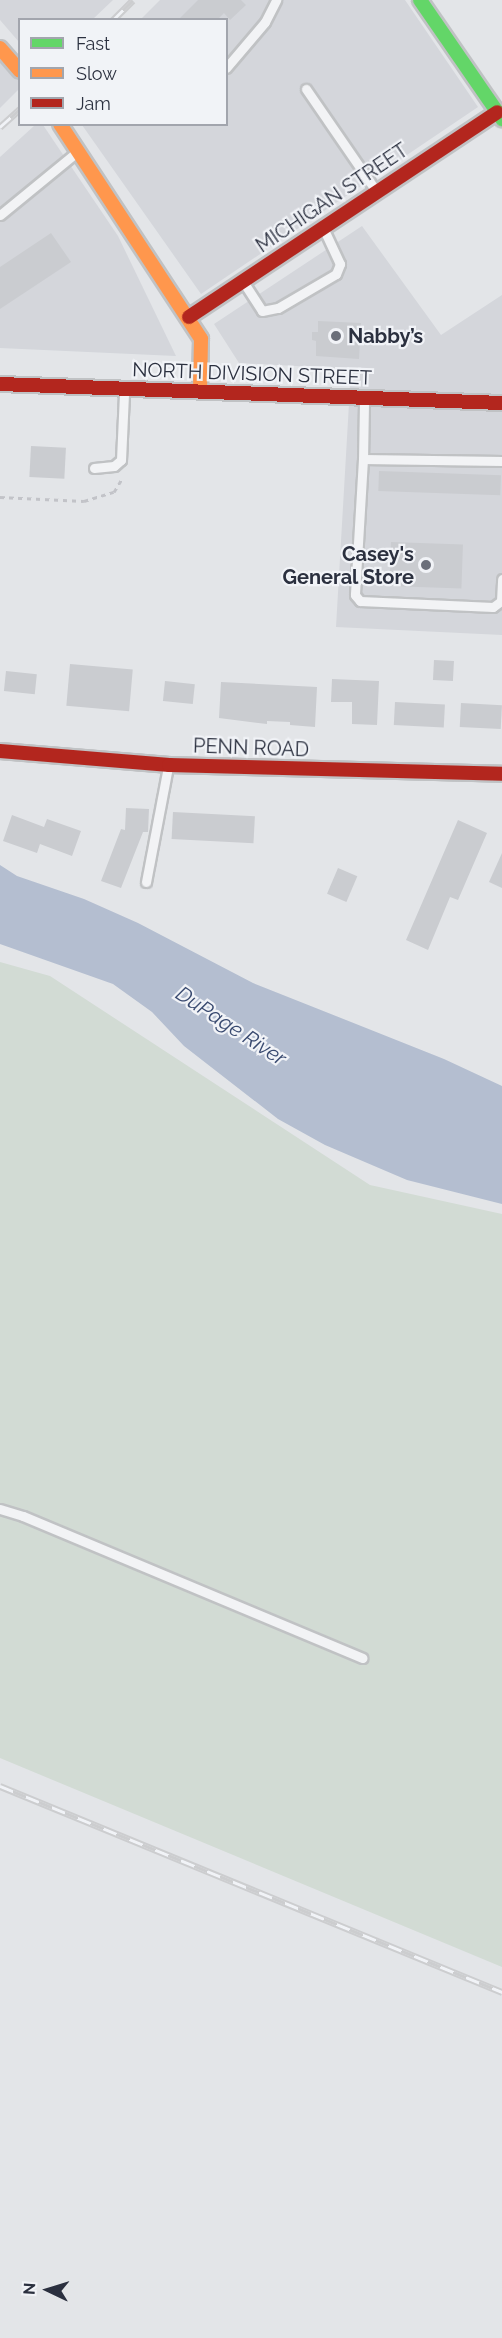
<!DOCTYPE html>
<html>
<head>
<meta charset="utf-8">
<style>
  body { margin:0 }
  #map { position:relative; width:502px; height:2338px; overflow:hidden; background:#e3e5e8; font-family:Raleway,sans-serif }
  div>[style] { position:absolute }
  .built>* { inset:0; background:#d4d6db }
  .green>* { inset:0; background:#d2dbd4 }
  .water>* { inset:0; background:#b4bed0 }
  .building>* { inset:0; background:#caccd0; transform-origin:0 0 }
  .path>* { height:3px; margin-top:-1.5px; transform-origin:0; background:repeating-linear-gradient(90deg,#c2c3c8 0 4.5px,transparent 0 9px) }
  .roads { filter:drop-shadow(2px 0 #c0c2c4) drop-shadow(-2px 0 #c0c2c4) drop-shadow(0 2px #c0c2c4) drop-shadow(0 -2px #c0c2c4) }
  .lane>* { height:9px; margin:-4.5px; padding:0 4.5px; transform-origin:4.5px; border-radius:4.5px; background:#f2f3f5 }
  .fast>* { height:14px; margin:-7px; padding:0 7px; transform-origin:7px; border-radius:7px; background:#63d668 }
  .slow>* { height:14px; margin:-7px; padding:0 7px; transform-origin:7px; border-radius:7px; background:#ff974d }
  .jam>* { height:14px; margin:-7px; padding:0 7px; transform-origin:7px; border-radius:7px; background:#b3261e }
  .rail>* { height:7px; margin-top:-3.5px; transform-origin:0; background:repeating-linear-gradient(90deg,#f1f3f7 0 14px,#cccdcf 0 28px); box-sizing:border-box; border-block:2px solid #cccdcf }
  .dots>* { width:16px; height:16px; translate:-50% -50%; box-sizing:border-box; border:3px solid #f1f3f7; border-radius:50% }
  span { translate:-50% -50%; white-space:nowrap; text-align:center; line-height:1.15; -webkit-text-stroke:4.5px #f1f3f7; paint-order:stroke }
  .street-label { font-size:20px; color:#2b303f }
  .poi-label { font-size:20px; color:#2b303f; font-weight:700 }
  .left { translate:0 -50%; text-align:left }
  .right { translate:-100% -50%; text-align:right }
  .water-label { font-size:21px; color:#394a70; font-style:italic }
  .legend { position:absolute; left:18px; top:18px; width:210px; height:108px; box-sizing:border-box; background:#f1f3f7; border:2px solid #a2a5ad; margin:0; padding:8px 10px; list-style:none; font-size:18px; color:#2b303f }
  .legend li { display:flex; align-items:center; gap:12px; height:30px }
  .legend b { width:30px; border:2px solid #a2a5ad }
  .north { position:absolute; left:18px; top:2260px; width:60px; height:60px; -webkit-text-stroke:4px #f1f3f7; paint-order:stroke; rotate:274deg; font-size:16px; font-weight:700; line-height:24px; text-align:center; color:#2b303f }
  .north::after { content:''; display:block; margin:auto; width:21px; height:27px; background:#2b303f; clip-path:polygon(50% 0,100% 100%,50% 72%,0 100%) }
</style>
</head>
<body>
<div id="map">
  <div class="built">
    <i style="clip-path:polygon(0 0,113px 0,93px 19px,20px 20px,19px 42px,0 20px)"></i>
    <i style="clip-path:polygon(160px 0,405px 0,478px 107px,201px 294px,82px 125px,226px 124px,226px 20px,141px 19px)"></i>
    <i style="clip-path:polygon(0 57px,20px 80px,19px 89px,0 108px)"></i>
    <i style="clip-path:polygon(35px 125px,43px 125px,118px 236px,176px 356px,0 348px,0 157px)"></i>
    <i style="clip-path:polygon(362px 226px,441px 335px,502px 295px,502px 635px,336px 627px,351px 369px,239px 363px,214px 324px)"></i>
  </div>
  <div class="green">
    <i style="clip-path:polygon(0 962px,50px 976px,370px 1185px,502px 1214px,502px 1967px,0 1758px)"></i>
  </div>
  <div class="water">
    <i style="clip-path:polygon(0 865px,17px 876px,84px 899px,138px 923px,253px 983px,444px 1059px,502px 1086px,502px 1204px,407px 1180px,325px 1145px,278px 1119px,184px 1046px,152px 1012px,113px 984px,0 944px)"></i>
  </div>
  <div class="building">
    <i style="clip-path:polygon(198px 0,241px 0,246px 5px,230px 20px,224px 13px,217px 20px,178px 20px)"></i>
    <i style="clip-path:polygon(51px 233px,71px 262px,0 309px,0 267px)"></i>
    <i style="clip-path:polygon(318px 321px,361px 323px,359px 359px,316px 356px,316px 341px,312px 340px,312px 332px,318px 332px)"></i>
    <i style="left:31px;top:446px;width:35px;height:31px;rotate:3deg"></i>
    <i style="left:379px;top:471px;width:122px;height:20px;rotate:2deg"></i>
    <i style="left:391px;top:542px;width:72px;height:44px;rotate:2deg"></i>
    <i style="left:434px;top:660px;width:20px;height:20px;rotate:3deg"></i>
    <i style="left:70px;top:664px;width:63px;height:42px;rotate:5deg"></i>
    <i style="left:6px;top:671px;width:31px;height:20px;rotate:6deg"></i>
    <i style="clip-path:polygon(332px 679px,379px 681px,377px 725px,352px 724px,352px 702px,331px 702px)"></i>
    <i style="left:165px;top:681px;width:30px;height:20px;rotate:6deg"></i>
    <i style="clip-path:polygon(221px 682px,317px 687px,315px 727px,290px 725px,290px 722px,267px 721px,267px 724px,219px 718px)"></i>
    <i style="left:395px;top:702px;width:50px;height:23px;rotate:3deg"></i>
    <i style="left:461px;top:703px;width:41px;height:24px;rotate:3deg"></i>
    <i style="clip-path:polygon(126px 808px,149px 809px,148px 832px,143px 832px,121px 888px,101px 881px,121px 829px,125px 830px)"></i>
    <i style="left:173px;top:812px;width:82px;height:27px;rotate:3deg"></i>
    <i style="clip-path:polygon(12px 815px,44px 827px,47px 819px,81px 831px,72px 856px,40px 844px,37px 853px,3px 841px)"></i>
    <i style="clip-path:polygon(458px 820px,487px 833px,458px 900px,450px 897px,428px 950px,406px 940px)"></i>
    <i style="clip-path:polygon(502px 853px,502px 888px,489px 882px)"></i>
    <i style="left:338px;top:868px;width:21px;height:28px;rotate:23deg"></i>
  </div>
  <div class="path">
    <i style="left:0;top:497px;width:84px;rotate:2.7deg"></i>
    <i style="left:84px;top:501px;width:31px;rotate:-17deg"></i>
    <i style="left:114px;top:492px;width:17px;rotate:-59deg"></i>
  </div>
  <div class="roads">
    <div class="lane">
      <i style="left:226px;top:68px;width:60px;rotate:-49.7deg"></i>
      <i style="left:265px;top:22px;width:25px;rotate:-63deg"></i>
      <i style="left:306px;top:89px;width:124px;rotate:55.5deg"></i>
      <i style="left:0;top:215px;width:99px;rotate:-39.3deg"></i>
      <i style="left:244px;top:283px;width:33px;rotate:57deg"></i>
      <i style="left:262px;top:311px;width:16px;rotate:-11deg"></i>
      <i style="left:278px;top:308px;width:67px;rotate:-30.4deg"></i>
      <i style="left:336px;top:274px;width:11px;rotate:-68deg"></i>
      <i style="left:340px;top:264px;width:38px;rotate:-115deg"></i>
      <i style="left:364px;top:403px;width:56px;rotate:91deg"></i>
      <i style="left:363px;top:459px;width:139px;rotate:0.8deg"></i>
      <i style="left:363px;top:459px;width:136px;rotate:93.4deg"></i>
      <i style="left:355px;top:595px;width:8px;rotate:50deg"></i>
      <i style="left:360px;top:601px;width:133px;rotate:2.6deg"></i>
      <i style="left:493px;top:607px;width:10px;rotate:-37deg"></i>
      <i style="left:501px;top:601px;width:22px;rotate:-87deg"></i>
      <i style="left:94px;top:468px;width:20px;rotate:-6deg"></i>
      <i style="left:114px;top:466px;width:9px;rotate:-41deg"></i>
      <i style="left:121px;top:460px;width:66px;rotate:-87.4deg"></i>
      <i style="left:146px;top:882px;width:117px;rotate:-79.2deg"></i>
      <i style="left:0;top:1509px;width:24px;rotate:17deg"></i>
      <i style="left:23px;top:1516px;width:368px;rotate:22.7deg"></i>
    </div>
    <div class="fast">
      <i style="left:420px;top:0;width:145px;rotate:55.4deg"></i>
    </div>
    <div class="slow">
      <i style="left:0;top:48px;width:30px;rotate:49deg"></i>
      <i style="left:60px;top:124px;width:257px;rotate:56.7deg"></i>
      <i style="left:201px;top:339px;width:51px;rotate:91.1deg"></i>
    </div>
    <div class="jam">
      <i style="left:189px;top:317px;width:370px;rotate:-33.6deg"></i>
      <i style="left:0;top:384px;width:502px;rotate:2.17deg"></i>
      <i style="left:0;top:751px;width:170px;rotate:4.7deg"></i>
      <i style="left:169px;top:765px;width:333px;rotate:1.5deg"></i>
    </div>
  </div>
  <div class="rail">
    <i style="left:113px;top:20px;width:28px;rotate:-45deg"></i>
    <i style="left:0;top:127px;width:27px;rotate:-42deg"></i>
    <i style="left:0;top:1786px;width:543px;rotate:22.31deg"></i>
  </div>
  <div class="dots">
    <i style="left:336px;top:336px;background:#6b6f7a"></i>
    <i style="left:426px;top:565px;background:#6b6f7a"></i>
  </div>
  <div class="street-label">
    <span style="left:332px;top:198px;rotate:-34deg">MICHIGAN STREET</span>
    <span style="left:252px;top:374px;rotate:2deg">NORTH DIVISION STREET</span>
    <span style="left:251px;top:748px;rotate:2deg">PENN ROAD</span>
  </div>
  <div class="poi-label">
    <span class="left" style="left:348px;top:336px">Nabby’s</span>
    <span class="right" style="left:414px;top:566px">Casey's<br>General Store</span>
  </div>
  <div class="water-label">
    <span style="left:231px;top:1026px;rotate:33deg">DuPage River</span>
  </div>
  <ul class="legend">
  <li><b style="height:8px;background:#63d668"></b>Fast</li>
  <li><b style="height:8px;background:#ff974d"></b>Slow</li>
  <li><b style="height:8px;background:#b3261e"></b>Jam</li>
  </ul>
  <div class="north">N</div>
</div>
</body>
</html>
